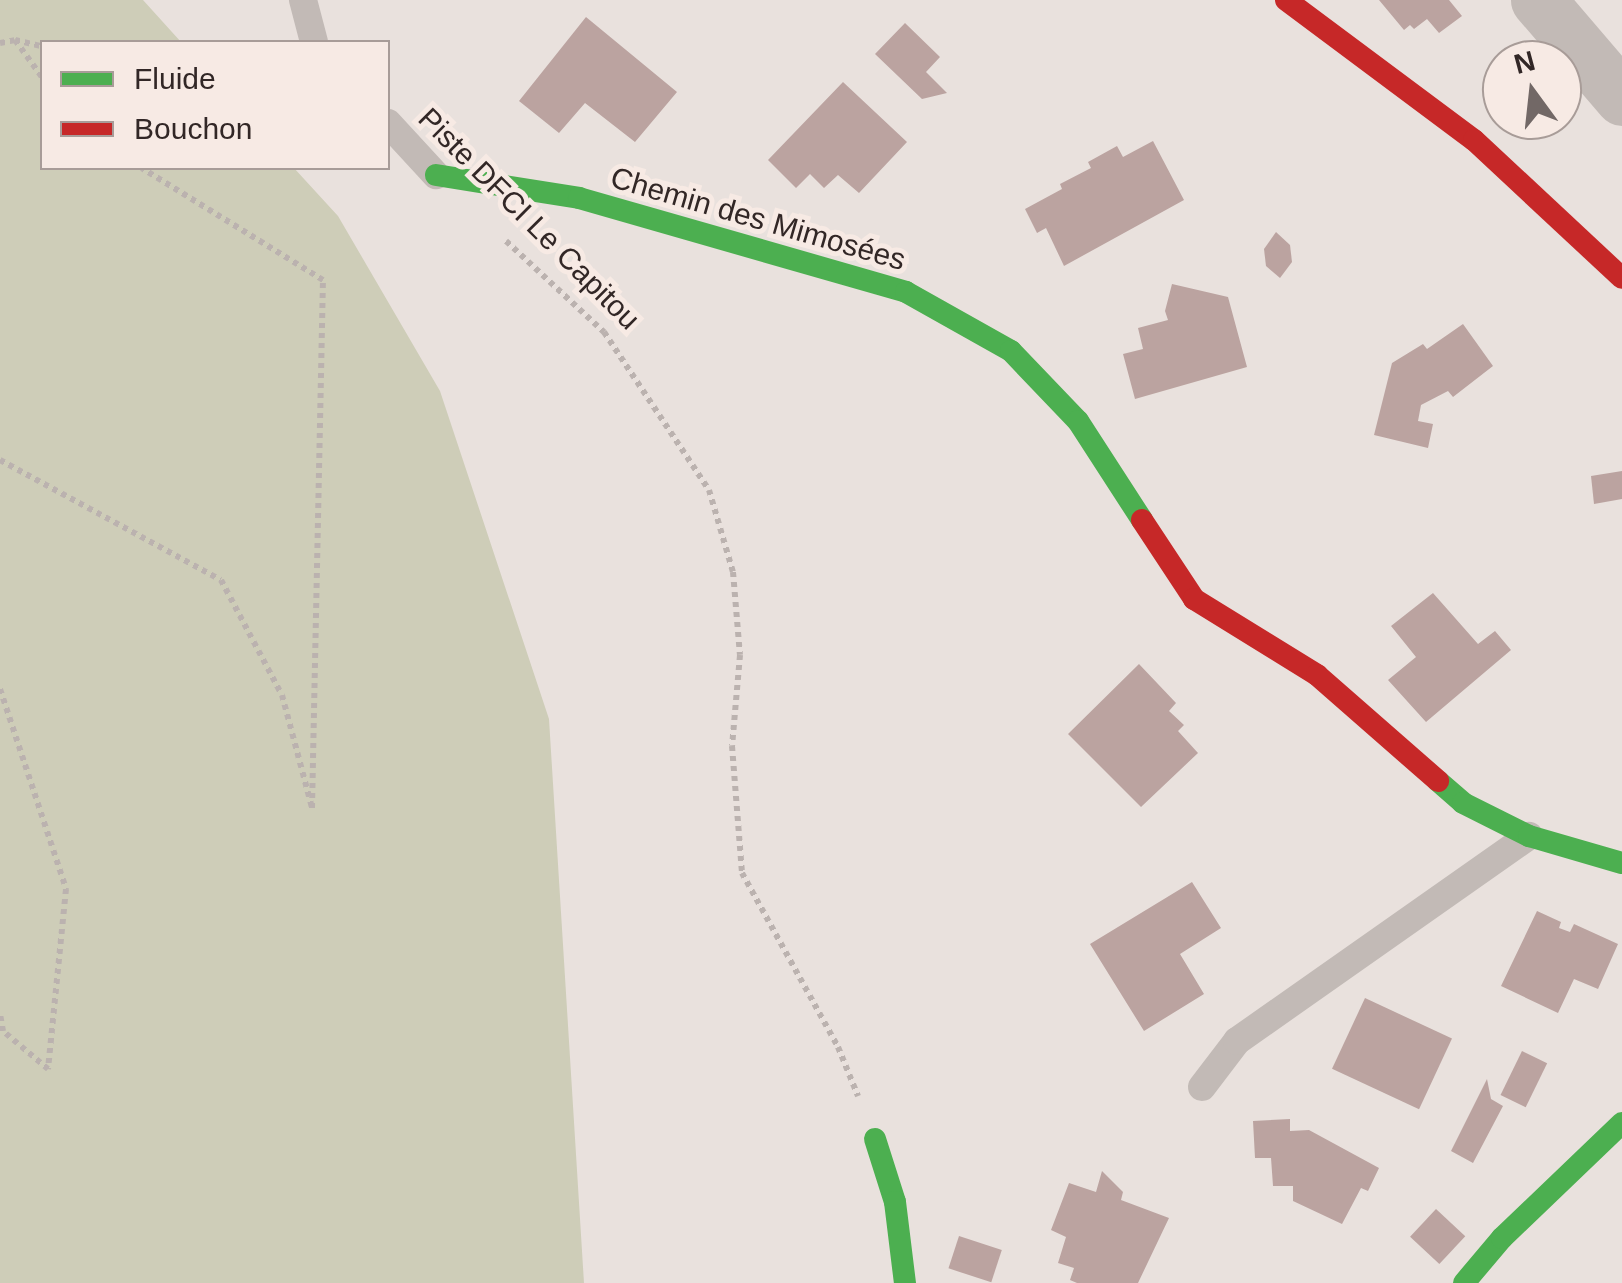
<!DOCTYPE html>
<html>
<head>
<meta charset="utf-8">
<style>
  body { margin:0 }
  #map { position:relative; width:1622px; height:1283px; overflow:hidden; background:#e9e1dd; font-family:Helvetica,sans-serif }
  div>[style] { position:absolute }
  .green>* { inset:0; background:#cecdb8 }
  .building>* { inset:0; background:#bba3a0; transform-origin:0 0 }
  .path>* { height:6px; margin-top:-3px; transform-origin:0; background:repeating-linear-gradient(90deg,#bbb2af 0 5px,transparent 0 10px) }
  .lane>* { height:28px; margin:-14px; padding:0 14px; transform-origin:14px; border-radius:14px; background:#c2bab6 }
  .street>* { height:55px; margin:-27.5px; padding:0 27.5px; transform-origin:27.5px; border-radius:27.5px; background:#c2bab6 }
  .fast>* { height:22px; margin:-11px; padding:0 11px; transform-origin:11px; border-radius:11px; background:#4caf50 }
  .jam>* { height:22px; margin:-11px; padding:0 11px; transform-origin:11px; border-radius:11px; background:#c62828 }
  span { translate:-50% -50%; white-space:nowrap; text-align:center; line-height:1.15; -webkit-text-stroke:10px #f7eae4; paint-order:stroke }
  .street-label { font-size:30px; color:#322726 }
  .legend { position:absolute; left:40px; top:40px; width:350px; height:130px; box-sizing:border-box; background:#f7eae4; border:2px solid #a89c98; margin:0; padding:12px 18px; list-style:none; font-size:30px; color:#322726 }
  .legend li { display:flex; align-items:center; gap:20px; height:50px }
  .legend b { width:50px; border:2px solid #a89c98 }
  .north { position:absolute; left:1482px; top:40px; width:100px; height:100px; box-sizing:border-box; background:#f7eae4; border:2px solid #a89c98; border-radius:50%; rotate:345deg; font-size:28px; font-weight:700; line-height:40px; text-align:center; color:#322726 }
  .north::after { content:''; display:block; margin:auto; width:35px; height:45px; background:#726866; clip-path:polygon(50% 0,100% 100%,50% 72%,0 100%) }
</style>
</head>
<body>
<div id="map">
  <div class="green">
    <i style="clip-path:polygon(0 0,143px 0,181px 42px,42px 42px,42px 168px,294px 168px,338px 216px,440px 391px,549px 719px,584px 1283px,0 1283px)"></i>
  </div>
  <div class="building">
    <i style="clip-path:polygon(1379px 0,1449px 0,1462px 16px,1439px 33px,1427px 19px,1414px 29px,1410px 25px,1404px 30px)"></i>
    <i style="clip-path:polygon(586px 17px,677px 92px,635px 142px,585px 103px,559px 133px,519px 101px)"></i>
    <i style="clip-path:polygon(905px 23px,940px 57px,926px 72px,947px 93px,922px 99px,875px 54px)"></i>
    <i style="clip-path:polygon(843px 82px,907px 142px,859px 193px,838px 175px,824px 188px,810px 174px,796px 188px,768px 160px)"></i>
    <i style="clip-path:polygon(1153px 141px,1184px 200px,1064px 266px,1046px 228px,1037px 233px,1025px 209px,1062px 189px,1060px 184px,1091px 168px,1088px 162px,1117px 146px,1123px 157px)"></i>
    <i style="clip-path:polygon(1276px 232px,1290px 245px,1292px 262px,1280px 278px,1266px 266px,1264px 249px)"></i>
    <i style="clip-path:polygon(1172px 284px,1228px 297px,1247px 367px,1135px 399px,1123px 354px,1143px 349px,1138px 328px,1168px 320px,1165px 311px)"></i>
    <i style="clip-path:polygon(1463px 324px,1493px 366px,1453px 397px,1448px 391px,1421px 405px,1418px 421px,1433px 424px,1428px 448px,1374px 435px,1392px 363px,1423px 344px,1427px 349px)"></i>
    <i style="clip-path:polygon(1622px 471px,1622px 499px,1594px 504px,1591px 476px)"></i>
    <i style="clip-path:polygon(1433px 593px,1478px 644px,1495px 631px,1511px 650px,1426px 722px,1388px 680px,1416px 657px,1391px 626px)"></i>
    <i style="clip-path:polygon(1139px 664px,1176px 703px,1169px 711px,1184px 725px,1178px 731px,1198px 753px,1141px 807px,1068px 734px)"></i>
    <i style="clip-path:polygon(1192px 882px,1221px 928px,1180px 954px,1204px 994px,1144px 1031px,1090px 944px)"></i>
    <i style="clip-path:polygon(1537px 911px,1561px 922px,1559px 928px,1570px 932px,1574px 924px,1618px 944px,1598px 989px,1574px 979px,1558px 1013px,1501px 986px)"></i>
    <i style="left:1365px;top:998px;width:96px;height:78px;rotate:25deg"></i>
    <i style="left:1522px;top:1051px;width:28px;height:49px;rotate:26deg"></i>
    <i style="clip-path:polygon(1487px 1079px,1491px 1099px,1503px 1106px,1473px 1163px,1451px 1151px)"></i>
    <i style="clip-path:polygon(1290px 1119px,1290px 1131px,1309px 1130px,1379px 1168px,1368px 1191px,1361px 1188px,1342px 1224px,1293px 1201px,1293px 1186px,1273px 1186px,1271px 1158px,1255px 1158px,1253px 1121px)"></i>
    <i style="clip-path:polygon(1102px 1171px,1123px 1192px,1121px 1200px,1169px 1218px,1138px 1283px,1077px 1283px,1070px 1280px,1074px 1268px,1058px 1263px,1066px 1237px,1051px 1230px,1069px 1183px,1096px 1192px)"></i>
    <i style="left:1436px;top:1209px;width:40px;height:38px;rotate:43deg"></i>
    <i style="left:959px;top:1236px;width:45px;height:34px;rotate:18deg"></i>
  </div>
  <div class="path">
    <i style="left:15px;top:40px;width:46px;rotate:53.9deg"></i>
    <i style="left:0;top:43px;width:15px;rotate:-11deg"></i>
    <i style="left:15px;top:40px;width:28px;rotate:13deg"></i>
    <i style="left:506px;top:241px;width:134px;rotate:42.9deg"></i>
    <i style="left:604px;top:332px;width:190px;rotate:56.4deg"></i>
    <i style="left:709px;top:490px;width:85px;rotate:73.7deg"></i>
    <i style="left:733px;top:572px;width:83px;rotate:85.2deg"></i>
    <i style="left:740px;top:655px;width:91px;rotate:95deg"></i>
    <i style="left:732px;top:746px;width:127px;rotate:85.5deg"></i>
    <i style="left:742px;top:873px;width:199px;rotate:61.1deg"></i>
    <i style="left:838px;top:1047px;width:53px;rotate:67.8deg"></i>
    <i style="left:0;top:460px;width:251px;rotate:28.5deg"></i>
    <i style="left:221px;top:580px;width:130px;rotate:62.1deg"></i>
    <i style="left:282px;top:695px;width:117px;rotate:75.1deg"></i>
    <i style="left:312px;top:808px;width:528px;rotate:-88.81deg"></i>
    <i style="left:323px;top:280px;width:213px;rotate:-148.3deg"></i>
    <i style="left:0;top:689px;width:211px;rotate:71.7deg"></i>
    <i style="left:66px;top:889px;width:181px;rotate:95.7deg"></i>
    <i style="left:48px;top:1069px;width:59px;rotate:-139.8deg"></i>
    <i style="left:3px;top:1031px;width:17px;rotate:-100deg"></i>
  </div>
  <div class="lane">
    <i style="left:303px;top:0;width:43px;rotate:75.3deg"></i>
    <i style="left:388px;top:123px;width:71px;rotate:47.3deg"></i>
    <i style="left:1202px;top:1087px;width:58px;rotate:-52.7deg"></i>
    <i style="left:1237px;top:1041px;width:357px;rotate:-35.1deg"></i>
  </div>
  <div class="street">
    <i style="left:1538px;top:0;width:129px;rotate:49.4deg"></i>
  </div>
  <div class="fast">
    <i style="left:436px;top:175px;width:145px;rotate:9.1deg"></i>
    <i style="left:579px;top:198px;width:340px;rotate:16deg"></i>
    <i style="left:906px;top:292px;width:120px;rotate:29.3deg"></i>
    <i style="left:1011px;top:351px;width:97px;rotate:46.3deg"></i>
    <i style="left:1078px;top:421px;width:118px;rotate:57.1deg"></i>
    <i style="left:1438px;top:781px;width:33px;rotate:41deg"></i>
    <i style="left:1463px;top:803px;width:74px;rotate:26.6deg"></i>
    <i style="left:1529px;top:836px;width:97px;rotate:16.2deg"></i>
    <i style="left:875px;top:1139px;width:66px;rotate:72.4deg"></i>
    <i style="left:895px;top:1202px;width:82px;rotate:83deg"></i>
    <i style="left:1464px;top:1283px;width:59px;rotate:-49.8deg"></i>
    <i style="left:1502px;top:1238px;width:166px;rotate:-43.8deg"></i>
  </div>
  <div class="jam">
    <i style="left:1286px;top:0;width:234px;rotate:36.7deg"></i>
    <i style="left:1474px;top:140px;width:202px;rotate:43deg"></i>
    <i style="left:1142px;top:520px;width:95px;rotate:56.6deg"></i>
    <i style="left:1194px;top:599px;width:145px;rotate:31.7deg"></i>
    <i style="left:1317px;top:675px;width:161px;rotate:41.2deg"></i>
  </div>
  <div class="street-label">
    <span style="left:529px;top:219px;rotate:45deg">Piste DFCI Le Capitou</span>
    <span style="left:758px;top:219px;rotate:16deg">Chemin des Mimosées</span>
  </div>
  <ul class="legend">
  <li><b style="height:12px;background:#4caf50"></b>Fluide</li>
  <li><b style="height:12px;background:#c62828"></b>Bouchon</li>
  </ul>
  <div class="north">N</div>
</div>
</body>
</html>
